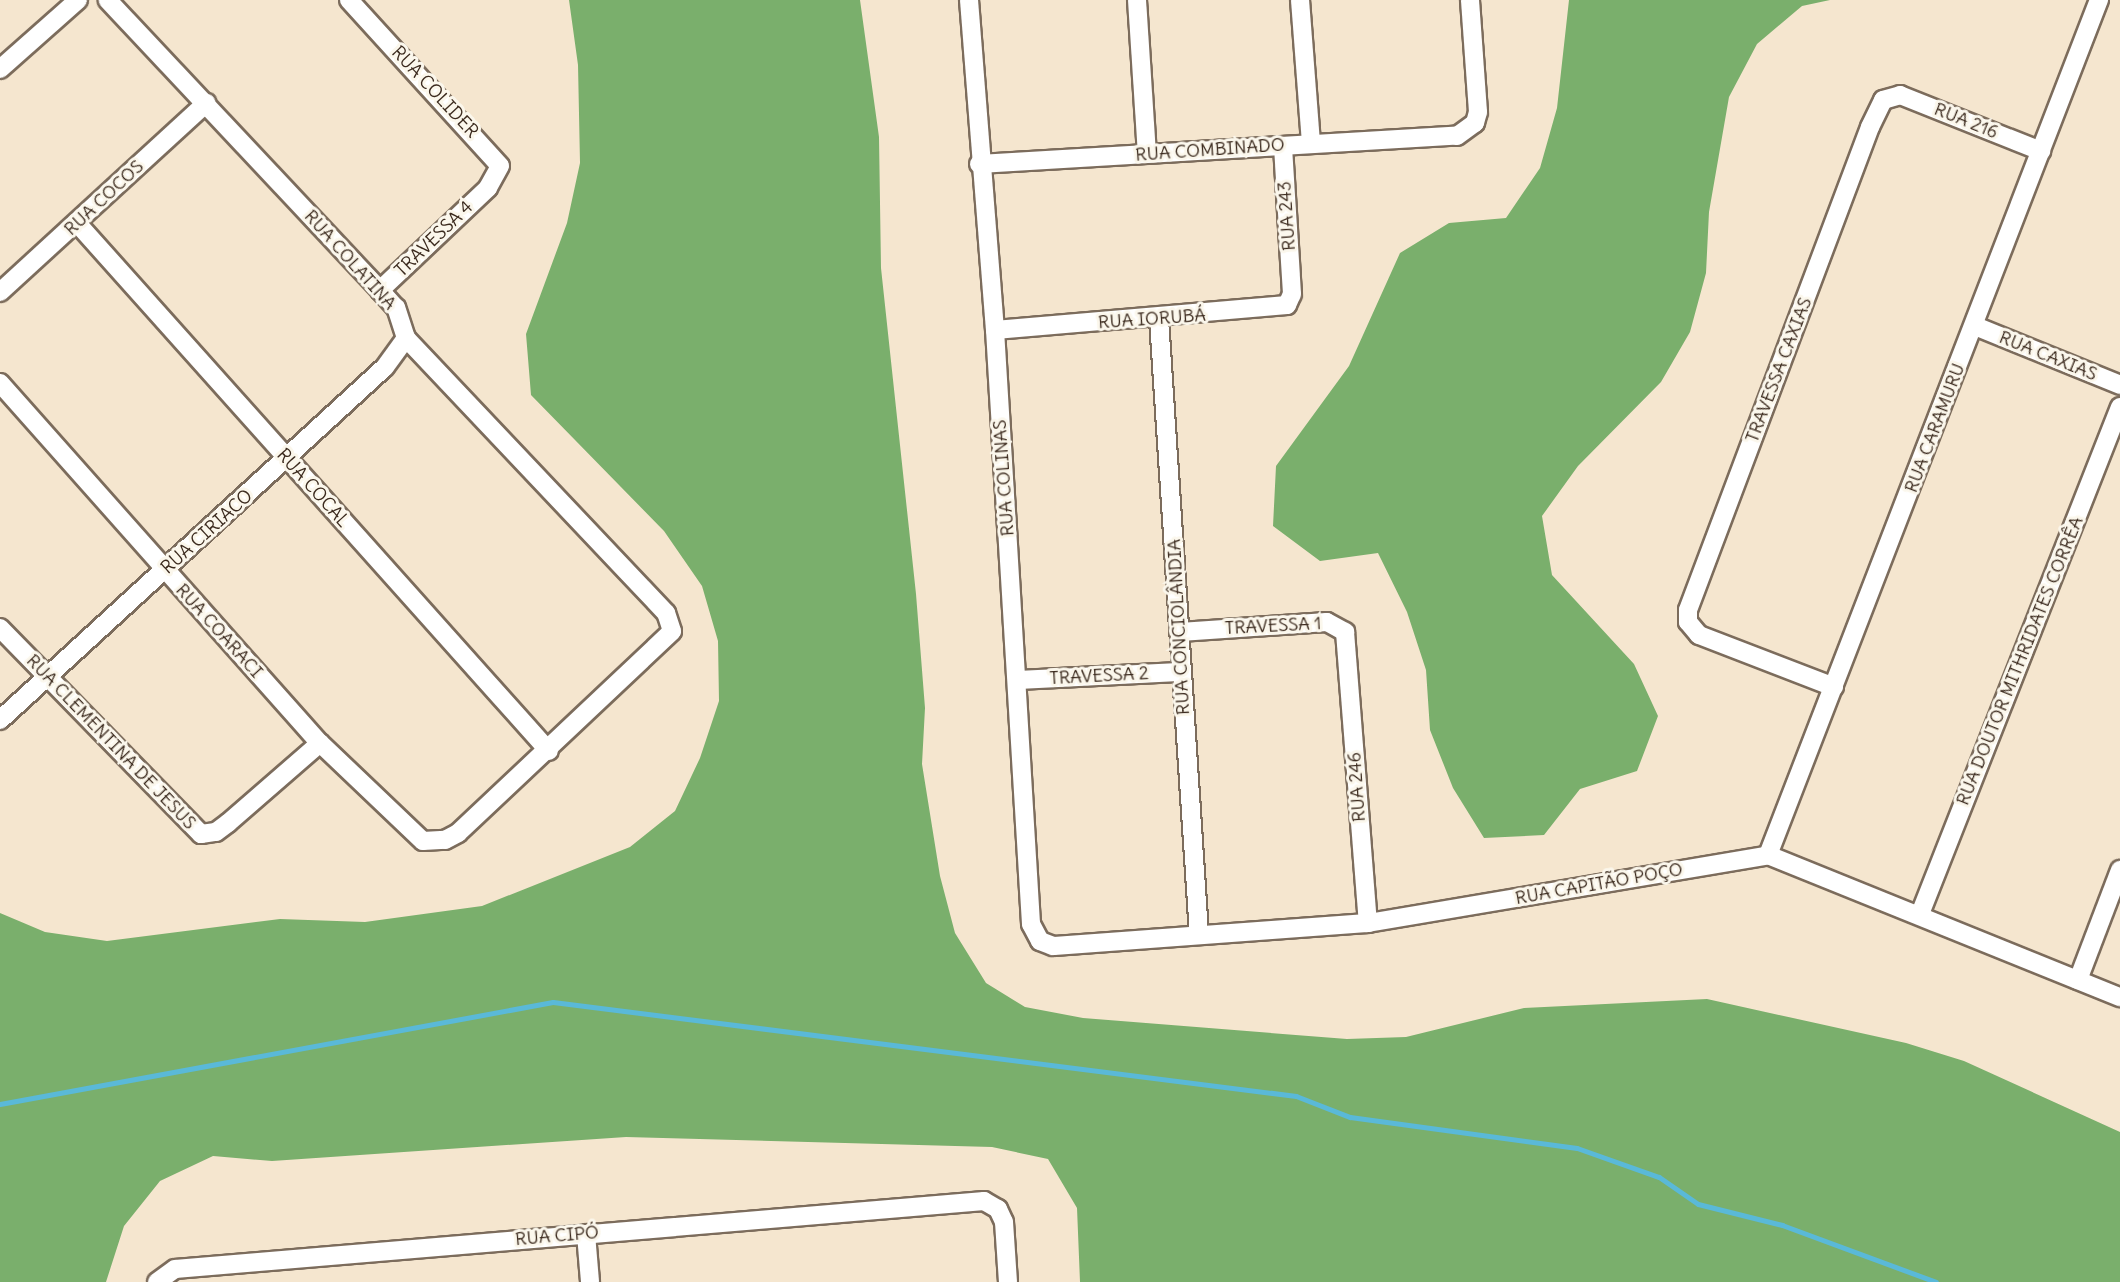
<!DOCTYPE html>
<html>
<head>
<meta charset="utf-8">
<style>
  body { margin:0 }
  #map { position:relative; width:2120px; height:1282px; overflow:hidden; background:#f5e6cf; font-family:Delius,sans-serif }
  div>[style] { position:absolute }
  .forest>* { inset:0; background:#7aaf6c }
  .stream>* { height:5px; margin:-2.5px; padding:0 2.5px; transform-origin:2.5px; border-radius:2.5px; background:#5ab9d8 }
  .roads { filter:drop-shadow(2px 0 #7c6c5c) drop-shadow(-2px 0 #7c6c5c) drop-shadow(0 2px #7c6c5c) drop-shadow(0 -2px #7c6c5c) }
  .minor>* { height:18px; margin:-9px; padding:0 9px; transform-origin:9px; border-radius:9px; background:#fff }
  span { translate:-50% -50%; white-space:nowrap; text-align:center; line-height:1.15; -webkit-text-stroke:6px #fbf7ec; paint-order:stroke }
  .street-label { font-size:18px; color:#3b2a1e }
</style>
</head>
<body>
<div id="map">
  <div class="forest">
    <i style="clip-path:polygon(569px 0,860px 0,879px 137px,881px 268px,916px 594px,925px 708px,922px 764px,940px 876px,955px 933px,986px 983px,1025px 1007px,1083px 1018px,1347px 1039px,1406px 1037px,1524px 1008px,1707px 999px,1906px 1043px,1964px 1061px,2120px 1132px,2120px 1282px,1080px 1282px,1077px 1208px,1048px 1159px,992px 1147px,626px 1137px,272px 1161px,213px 1156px,160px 1181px,124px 1226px,106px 1282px,0 1282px,0 913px,45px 932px,107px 941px,280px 919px,365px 922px,482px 906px,630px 847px,675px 811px,700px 758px,719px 701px,718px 641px,702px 586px,664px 531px,531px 395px,526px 334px,567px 223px,580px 163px,578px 65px)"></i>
    <i style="clip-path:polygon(1569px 0,1830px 0,1802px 6px,1757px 44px,1729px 97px,1709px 212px,1706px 273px,1690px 332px,1661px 382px,1578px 466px,1542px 516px,1552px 575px,1634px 664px,1658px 716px,1637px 771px,1580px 789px,1544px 835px,1484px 838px,1453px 788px,1430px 730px,1426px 670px,1407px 612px,1378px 553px,1320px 561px,1273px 526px,1276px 466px,1349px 366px,1400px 253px,1449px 223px,1506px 218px,1540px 168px,1557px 108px)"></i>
  </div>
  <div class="stream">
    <i style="left:0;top:1104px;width:562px;rotate:-10.45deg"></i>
    <i style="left:553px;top:1002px;width:749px;rotate:7.21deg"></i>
    <i style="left:1296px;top:1096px;width:58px;rotate:21.3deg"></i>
    <i style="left:1350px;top:1117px;width:229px;rotate:7.8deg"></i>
    <i style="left:1577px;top:1148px;width:87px;rotate:19.5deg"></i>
    <i style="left:1659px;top:1177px;width:47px;rotate:34.7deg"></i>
    <i style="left:1698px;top:1204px;width:87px;rotate:14deg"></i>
    <i style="left:1782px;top:1225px;width:164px;rotate:20.3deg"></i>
  </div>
  <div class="roads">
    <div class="minor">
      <i style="left:349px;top:0;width:224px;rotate:47.7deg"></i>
      <i style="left:500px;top:166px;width:25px;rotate:119deg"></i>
      <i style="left:488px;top:188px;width:149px;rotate:136.6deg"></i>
      <i style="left:969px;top:0;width:331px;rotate:85.5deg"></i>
      <i style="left:995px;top:330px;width:595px;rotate:86.53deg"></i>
      <i style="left:1031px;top:924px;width:19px;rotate:62deg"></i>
      <i style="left:1040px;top:941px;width:14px;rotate:21deg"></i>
      <i style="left:1053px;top:946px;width:316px;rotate:-4.2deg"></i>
      <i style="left:1368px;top:923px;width:406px;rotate:-9.6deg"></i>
      <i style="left:1768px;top:855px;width:380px;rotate:22deg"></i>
      <i style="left:1137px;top:0;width:154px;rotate:86.3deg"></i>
      <i style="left:1300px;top:0;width:142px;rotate:85.6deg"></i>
      <i style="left:0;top:69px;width:104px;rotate:-41.5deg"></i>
      <i style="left:979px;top:164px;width:479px;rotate:-3.4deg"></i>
      <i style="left:1457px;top:136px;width:22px;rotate:-36deg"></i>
      <i style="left:1475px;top:123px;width:11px;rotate:-75deg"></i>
      <i style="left:1478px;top:112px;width:112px;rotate:-94.1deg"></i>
      <i style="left:77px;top:223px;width:708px;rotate:48.21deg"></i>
      <i style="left:0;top:292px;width:280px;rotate:-42.5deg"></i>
      <i style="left:1159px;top:319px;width:617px;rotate:86.28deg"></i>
      <i style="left:1975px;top:326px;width:157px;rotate:22.1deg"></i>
      <i style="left:995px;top:330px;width:293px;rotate:-4.9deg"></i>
      <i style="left:1287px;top:305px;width:12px;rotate:-66deg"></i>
      <i style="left:1292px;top:294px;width:148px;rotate:-93.5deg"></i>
      <i style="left:0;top:383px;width:482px;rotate:48.4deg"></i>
      <i style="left:320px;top:743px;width:142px;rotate:43.6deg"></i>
      <i style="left:423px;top:841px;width:22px;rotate:-3deg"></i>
      <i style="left:445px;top:840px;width:15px;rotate:-28deg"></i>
      <i style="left:458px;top:833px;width:294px;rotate:-43.3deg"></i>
      <i style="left:672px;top:631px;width:19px;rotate:-108deg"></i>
      <i style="left:666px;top:613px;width:378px;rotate:-133.4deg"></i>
      <i style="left:406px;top:338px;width:32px;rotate:-108deg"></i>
      <i style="left:396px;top:308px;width:24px;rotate:-132deg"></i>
      <i style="left:380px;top:290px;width:398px;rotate:-133.2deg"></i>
      <i style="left:0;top:628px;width:288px;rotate:45.7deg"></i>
      <i style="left:201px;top:834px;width:15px;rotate:-8deg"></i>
      <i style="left:216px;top:832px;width:15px;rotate:-37deg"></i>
      <i style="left:228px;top:823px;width:122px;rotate:-41deg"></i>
      <i style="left:1180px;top:632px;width:147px;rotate:-3.9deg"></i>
      <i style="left:1327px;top:622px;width:21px;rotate:29deg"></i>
      <i style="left:1345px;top:632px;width:292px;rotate:85.5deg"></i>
      <i style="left:1017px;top:680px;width:163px;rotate:-2.8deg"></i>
      <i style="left:1834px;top:687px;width:145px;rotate:-158.9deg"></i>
      <i style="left:1699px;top:635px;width:17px;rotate:-130deg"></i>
      <i style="left:1688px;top:622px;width:12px;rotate:-90deg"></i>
      <i style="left:1688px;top:610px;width:516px;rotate:-69.35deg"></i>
      <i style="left:1870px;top:127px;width:30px;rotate:-64deg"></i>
      <i style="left:1883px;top:100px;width:18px;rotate:-16deg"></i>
      <i style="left:1900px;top:95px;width:152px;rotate:21.7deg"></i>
      <i style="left:0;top:720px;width:522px;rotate:-42.52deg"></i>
      <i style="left:385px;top:367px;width:36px;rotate:-54deg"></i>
      <i style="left:1768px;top:855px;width:917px;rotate:-68.84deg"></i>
      <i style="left:1920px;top:914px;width:545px;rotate:-68.47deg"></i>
      <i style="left:2078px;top:980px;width:118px;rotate:-69.1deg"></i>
      <i style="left:586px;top:1234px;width:48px;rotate:85.2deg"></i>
      <i style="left:157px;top:1282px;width:22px;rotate:-36deg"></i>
      <i style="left:175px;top:1269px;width:812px;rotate:-4.8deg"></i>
      <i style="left:984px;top:1201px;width:16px;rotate:30deg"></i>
      <i style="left:998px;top:1209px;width:14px;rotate:65deg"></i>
      <i style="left:1004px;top:1222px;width:60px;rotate:86.2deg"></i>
    </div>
  </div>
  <div class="street-label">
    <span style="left:435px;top:92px;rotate:47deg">RUA COLIDER</span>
    <span style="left:1966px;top:121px;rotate:22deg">RUA 216</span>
    <span style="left:1210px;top:150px;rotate:-4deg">RUA COMBINADO</span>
    <span style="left:104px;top:198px;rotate:-43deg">RUA COCOS</span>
    <span style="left:1287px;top:216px;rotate:-94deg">RUA 243</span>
    <span style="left:434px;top:239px;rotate:-44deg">TRAVESSA 4</span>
    <span style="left:350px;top:260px;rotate:48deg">RUA COLATINA</span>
    <span style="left:1152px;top:319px;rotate:-4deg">RUA IORUBÁ</span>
    <span style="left:2048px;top:356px;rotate:22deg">RUA CAXIAS</span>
    <span style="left:1779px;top:370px;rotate:-69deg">TRAVESSA CAXIAS</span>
    <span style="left:1935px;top:428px;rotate:-69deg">RUA CARAMURU</span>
    <span style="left:1004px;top:478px;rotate:-94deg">RUA COLINAS</span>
    <span style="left:313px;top:488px;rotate:48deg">RUA COCAL</span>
    <span style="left:207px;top:532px;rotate:-42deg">RUA CIRIACO</span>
    <span style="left:1273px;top:626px;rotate:-3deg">TRAVESSA 1</span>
    <span style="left:1179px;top:627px;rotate:-93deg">RUA CONCIOLÂNDIA</span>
    <span style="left:219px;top:631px;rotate:48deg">RUA COARACI</span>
    <span style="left:2020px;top:661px;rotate:-68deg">RUA DOUTOR MITHRIDATES CORRÊA</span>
    <span style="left:1099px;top:676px;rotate:-3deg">TRAVESSA 2</span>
    <span style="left:111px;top:742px;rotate:46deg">RUA CLEMENTINA DE JESUS</span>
    <span style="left:1357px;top:787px;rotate:-94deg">RUA 246</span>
    <span style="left:1599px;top:884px;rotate:-10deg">RUA CAPITÃO POÇO</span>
    <span style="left:557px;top:1236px;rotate:-5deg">RUA CIPÓ</span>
  </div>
</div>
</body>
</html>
